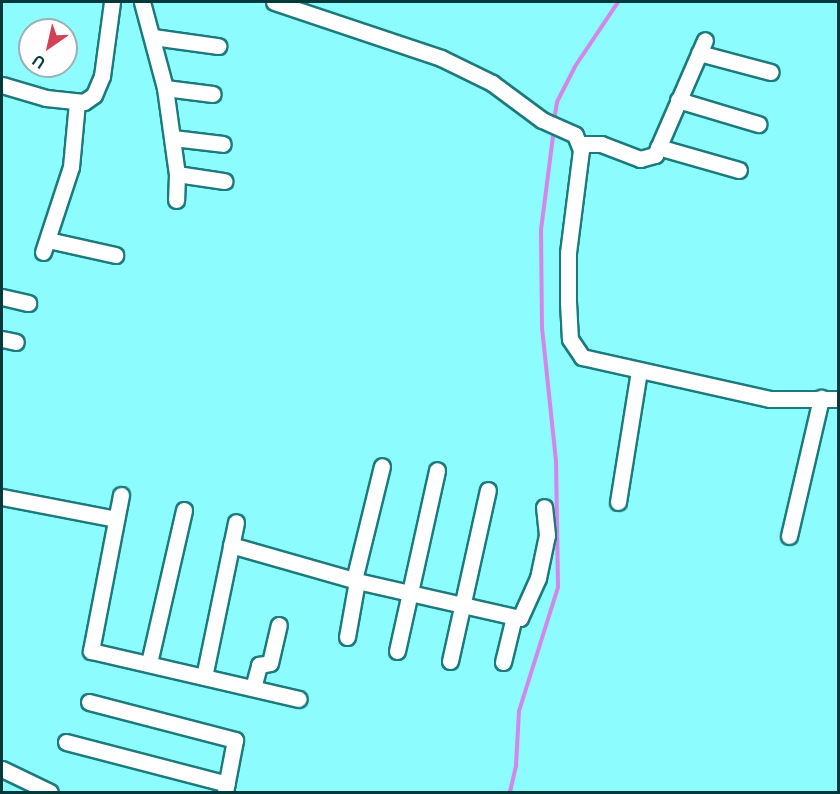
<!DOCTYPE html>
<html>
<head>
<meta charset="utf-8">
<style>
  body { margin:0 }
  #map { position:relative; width:840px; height:794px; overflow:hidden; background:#8cfcfe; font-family:Figtree,sans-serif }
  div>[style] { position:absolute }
  .stream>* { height:4px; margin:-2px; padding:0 2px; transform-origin:2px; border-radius:2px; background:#d387ed }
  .roads { filter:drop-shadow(2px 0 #1d7a7c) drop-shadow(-2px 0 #1d7a7c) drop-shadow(0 2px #1d7a7c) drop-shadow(0 -2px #1d7a7c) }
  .minor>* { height:15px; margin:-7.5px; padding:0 7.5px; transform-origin:7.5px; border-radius:7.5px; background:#fff }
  span { translate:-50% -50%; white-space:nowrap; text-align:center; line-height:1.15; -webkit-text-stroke:6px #fff; paint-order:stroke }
  .frame { position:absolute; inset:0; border:3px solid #043a3b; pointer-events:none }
  .north { position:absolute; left:18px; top:18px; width:60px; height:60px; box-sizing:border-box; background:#fff; border:2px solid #9bb0b1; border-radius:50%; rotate:214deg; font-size:16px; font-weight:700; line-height:24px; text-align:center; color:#043a3b }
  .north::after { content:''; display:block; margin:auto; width:21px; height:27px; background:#d24255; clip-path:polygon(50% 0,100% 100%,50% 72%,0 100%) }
</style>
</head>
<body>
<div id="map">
  <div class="stream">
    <i style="left:554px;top:121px;width:19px;rotate:-81deg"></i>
    <i style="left:557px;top:102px;width:38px;rotate:-63deg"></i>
    <i style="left:574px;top:68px;width:79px;rotate:-56.3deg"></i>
    <i style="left:510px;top:792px;width:28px;rotate:-77deg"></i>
    <i style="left:516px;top:765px;width:54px;rotate:-86.8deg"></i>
    <i style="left:519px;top:711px;width:130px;rotate:-72.5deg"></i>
    <i style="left:558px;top:587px;width:126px;rotate:-90.9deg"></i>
    <i style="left:556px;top:461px;width:135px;rotate:-96deg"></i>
    <i style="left:542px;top:327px;width:97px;rotate:-90.6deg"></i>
    <i style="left:541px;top:230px;width:103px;rotate:-82.7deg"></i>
  </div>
  <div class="roads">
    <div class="minor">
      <i style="left:142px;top:2px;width:89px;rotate:75deg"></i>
      <i style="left:165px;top:88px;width:87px;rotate:82.1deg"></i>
      <i style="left:177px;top:174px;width:26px;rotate:92deg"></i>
      <i style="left:274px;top:2px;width:176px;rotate:18.5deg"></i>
      <i style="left:441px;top:58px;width:57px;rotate:26.1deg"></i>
      <i style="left:492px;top:83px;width:62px;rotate:36.5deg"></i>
      <i style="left:542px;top:120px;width:36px;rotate:24deg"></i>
      <i style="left:575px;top:135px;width:16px;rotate:68deg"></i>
      <i style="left:581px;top:150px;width:104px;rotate:97.2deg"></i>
      <i style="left:568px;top:253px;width:49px;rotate:90deg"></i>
      <i style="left:568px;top:302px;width:37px;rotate:87deg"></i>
      <i style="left:570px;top:339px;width:22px;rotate:56deg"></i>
      <i style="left:582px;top:357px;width:193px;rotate:12.6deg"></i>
      <i style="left:770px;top:399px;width:68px"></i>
      <i style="left:153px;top:37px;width:66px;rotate:7.9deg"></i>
      <i style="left:699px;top:53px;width:74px;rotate:14.8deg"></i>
      <i style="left:2px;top:85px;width:46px;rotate:16.5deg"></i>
      <i style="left:46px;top:98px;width:38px;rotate:6deg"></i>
      <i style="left:84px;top:102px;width:12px;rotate:-35deg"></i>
      <i style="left:94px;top:95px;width:21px;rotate:-67deg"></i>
      <i style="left:102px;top:76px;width:75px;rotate:-82.3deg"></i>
      <i style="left:165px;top:88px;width:48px;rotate:7.1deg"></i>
      <i style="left:678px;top:100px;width:84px;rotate:16.7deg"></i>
      <i style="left:173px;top:138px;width:50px;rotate:6.8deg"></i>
      <i style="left:580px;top:144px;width:21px"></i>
      <i style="left:601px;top:144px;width:42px;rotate:21deg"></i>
      <i style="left:640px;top:159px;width:16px;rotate:-15deg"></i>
      <i style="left:655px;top:155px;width:125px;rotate:-66.5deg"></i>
      <i style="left:658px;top:147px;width:84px;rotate:15.9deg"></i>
      <i style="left:177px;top:174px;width:48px;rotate:8.5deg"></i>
      <i style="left:48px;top:240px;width:69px;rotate:12.6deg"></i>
      <i style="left:43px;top:252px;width:89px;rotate:-71.8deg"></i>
      <i style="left:71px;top:167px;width:65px;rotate:-84.7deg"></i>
      <i style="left:2px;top:297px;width:27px;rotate:13deg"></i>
      <i style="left:2px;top:339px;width:14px;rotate:12deg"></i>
      <i style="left:121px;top:495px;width:159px;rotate:100.9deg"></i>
      <i style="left:91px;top:651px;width:213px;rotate:13deg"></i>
      <i style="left:2px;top:497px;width:116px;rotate:10.9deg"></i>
      <i style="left:618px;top:502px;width:133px;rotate:-80.9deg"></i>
      <i style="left:789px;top:536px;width:142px;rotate:-76.9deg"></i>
      <i style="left:231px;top:545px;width:131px;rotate:15.9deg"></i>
      <i style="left:357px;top:581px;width:167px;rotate:12.8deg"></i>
      <i style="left:520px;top:618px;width:44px;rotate:-65.8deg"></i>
      <i style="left:538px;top:578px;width:44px;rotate:-78.2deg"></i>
      <i style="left:547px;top:535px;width:28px;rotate:-96deg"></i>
      <i style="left:354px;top:580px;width:117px;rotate:-76.2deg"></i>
      <i style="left:347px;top:637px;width:57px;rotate:-79.9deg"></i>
      <i style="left:397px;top:651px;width:185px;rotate:-77.5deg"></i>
      <i style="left:450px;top:661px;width:175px;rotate:-77.5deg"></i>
      <i style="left:503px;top:662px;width:46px;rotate:-76.3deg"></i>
      <i style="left:149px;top:663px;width:157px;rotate:-77.1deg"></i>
      <i style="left:204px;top:677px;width:158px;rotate:-78.3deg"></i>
      <i style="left:253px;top:688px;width:24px;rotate:-75deg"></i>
      <i style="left:259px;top:665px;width:11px;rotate:-10deg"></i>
      <i style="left:270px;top:663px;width:39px;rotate:-77deg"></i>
      <i style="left:89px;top:702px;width:151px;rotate:14.6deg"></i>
      <i style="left:235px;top:740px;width:53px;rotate:100.9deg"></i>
      <i style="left:66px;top:742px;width:166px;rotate:14.6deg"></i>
      <i style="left:2px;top:769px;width:53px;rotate:25.6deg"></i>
    </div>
  </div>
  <div class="frame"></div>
  <div class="north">U</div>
</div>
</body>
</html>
